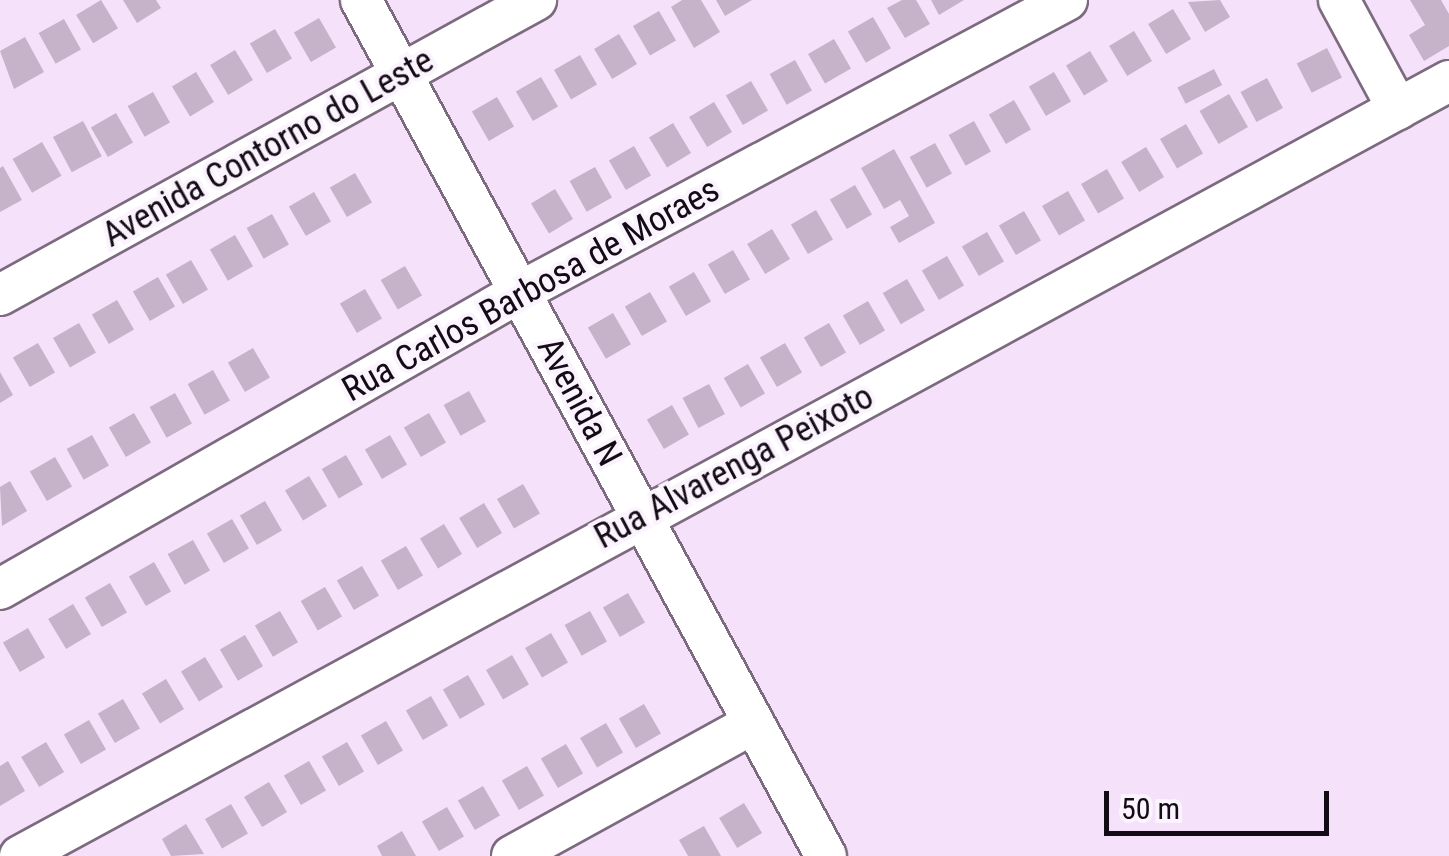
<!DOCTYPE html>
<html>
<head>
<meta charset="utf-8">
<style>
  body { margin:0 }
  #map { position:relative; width:1449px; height:856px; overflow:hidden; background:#f5e1f9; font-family:"Roboto Condensed",sans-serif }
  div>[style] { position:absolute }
  .building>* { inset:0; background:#c6b3ca; transform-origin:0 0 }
  .roads { filter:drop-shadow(2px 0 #7c6a7f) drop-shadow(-2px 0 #7c6a7f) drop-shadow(0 2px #7c6a7f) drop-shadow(0 -2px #7c6a7f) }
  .minor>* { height:40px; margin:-20px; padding:0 20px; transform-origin:20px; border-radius:20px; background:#fff }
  span { translate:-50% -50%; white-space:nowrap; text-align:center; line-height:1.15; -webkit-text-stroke:8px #fbf3fd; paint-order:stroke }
  .street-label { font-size:35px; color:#130c14 }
  .scale { position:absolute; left:1104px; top:791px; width:225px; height:45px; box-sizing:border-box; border:5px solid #130c14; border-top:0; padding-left:12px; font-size:30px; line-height:35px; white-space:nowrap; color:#130c14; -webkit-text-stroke:8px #fbf3fd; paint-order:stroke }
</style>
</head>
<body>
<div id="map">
  <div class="building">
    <i style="left:101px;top:0;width:33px;height:29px;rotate:59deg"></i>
    <i style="clip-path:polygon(123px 0,156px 0,161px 8px,137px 23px)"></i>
    <i style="clip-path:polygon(682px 0,701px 0,720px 32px,694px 48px,671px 7px)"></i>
    <i style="clip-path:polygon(716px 0,752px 0,725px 16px)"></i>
    <i style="clip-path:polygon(902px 0,916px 0,930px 24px,905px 38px,887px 8px)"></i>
    <i style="clip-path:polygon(931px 0,964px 0,939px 15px)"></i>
    <i style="clip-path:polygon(1220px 0,1230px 17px,1205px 32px,1188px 2px)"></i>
    <i style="clip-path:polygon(1410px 0,1441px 0,1449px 14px,1449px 46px,1424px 61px,1409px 35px,1425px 25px)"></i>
    <i style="left:1173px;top:9px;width:35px;height:29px;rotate:59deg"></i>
    <i style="left:659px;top:11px;width:34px;height:30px;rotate:60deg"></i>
    <i style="left:873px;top:17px;width:36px;height:29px;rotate:60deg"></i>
    <i style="left:319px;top:18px;width:34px;height:29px;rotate:60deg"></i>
    <i style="left:64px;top:19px;width:35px;height:29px;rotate:61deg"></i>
    <i style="left:275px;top:29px;width:34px;height:29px;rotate:60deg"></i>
    <i style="left:1134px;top:31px;width:35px;height:29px;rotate:59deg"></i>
    <i style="left:619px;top:34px;width:35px;height:29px;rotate:59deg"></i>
    <i style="clip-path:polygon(25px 37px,44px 72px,14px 89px,0 51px)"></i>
    <i style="left:834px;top:39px;width:34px;height:30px;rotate:60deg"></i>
    <i style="left:1327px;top:48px;width:33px;height:34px;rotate:63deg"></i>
    <i style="left:235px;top:50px;width:35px;height:29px;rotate:59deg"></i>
    <i style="left:1090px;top:51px;width:35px;height:28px;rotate:59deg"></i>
    <i style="left:580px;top:55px;width:34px;height:30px;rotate:60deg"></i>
    <i style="left:795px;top:60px;width:35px;height:29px;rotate:61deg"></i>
    <i style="left:1214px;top:69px;width:18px;height:41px;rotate:63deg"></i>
    <i style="left:196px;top:72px;width:35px;height:28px;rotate:59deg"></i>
    <i style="left:1054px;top:72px;width:34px;height:29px;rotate:60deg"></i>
    <i style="left:541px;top:77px;width:34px;height:29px;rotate:60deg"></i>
    <i style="left:1267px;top:78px;width:34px;height:30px;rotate:62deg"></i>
    <i style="left:751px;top:81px;width:34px;height:29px;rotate:60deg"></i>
    <i style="left:153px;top:92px;width:35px;height:29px;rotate:61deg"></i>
    <i style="left:1229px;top:94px;width:38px;height:34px;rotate:60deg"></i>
    <i style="left:497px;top:97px;width:34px;height:29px;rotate:60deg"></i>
    <i style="left:1014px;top:100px;width:34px;height:29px;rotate:60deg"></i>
    <i style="left:714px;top:102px;width:35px;height:29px;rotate:59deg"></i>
    <i style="left:116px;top:113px;width:34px;height:29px;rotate:60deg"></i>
    <i style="left:83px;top:121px;width:40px;height:34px;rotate:62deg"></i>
    <i style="left:974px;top:121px;width:35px;height:29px;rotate:61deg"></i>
    <i style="left:673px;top:123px;width:35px;height:28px;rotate:59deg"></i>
    <i style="left:1186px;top:124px;width:34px;height:30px;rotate:60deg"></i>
    <i style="left:42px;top:142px;width:39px;height:34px;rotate:60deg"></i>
    <i style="left:935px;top:143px;width:35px;height:29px;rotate:61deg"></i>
    <i style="left:634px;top:146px;width:34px;height:29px;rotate:60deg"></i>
    <i style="left:1146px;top:147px;width:35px;height:29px;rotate:59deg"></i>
    <i style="clip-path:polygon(894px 149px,935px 223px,899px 243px,890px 227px,909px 216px,900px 200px,884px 209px,861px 168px)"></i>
    <i style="clip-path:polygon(3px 166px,22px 200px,0 212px,0 168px)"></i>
    <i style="left:595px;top:167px;width:35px;height:29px;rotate:61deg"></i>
    <i style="left:1107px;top:169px;width:34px;height:30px;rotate:60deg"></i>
    <i style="left:355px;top:173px;width:34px;height:29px;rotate:60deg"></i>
    <i style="left:855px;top:185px;width:34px;height:29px;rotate:60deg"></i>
    <i style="left:555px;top:189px;width:35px;height:28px;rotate:59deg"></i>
    <i style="left:1068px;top:191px;width:34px;height:30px;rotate:60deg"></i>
    <i style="left:314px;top:192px;width:34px;height:29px;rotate:60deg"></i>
    <i style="left:816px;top:210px;width:34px;height:29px;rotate:60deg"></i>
    <i style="left:1024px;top:211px;width:34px;height:29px;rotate:60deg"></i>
    <i style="left:272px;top:214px;width:35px;height:29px;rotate:61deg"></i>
    <i style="left:772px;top:229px;width:35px;height:29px;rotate:59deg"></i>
    <i style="left:987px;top:232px;width:34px;height:29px;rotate:60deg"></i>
    <i style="left:235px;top:235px;width:36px;height:29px;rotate:60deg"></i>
    <i style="left:733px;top:250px;width:34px;height:29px;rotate:60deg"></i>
    <i style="left:947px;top:256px;width:34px;height:29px;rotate:60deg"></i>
    <i style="left:191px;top:260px;width:34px;height:29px;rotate:60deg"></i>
    <i style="left:405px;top:266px;width:34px;height:28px;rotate:60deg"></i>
    <i style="left:694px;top:272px;width:34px;height:29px;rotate:60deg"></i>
    <i style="left:158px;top:277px;width:34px;height:29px;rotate:60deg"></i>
    <i style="left:907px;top:279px;width:36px;height:28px;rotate:60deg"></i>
    <i style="left:365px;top:289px;width:34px;height:29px;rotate:60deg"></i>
    <i style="left:650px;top:292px;width:34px;height:29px;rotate:60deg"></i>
    <i style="left:117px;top:300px;width:34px;height:29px;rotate:60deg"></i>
    <i style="left:868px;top:301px;width:34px;height:29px;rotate:60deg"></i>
    <i style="left:613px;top:313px;width:36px;height:29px;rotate:60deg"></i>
    <i style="left:79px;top:323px;width:34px;height:30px;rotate:60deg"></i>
    <i style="left:829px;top:323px;width:34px;height:29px;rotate:60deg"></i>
    <i style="left:38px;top:343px;width:34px;height:29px;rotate:60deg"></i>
    <i style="left:785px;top:343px;width:34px;height:29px;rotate:60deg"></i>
    <i style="left:253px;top:348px;width:34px;height:29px;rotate:60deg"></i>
    <i style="left:748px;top:364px;width:34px;height:28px;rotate:60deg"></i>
    <i style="left:213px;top:370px;width:35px;height:29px;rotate:61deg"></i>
    <i style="clip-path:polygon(0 372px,13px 395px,0 403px)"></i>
    <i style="left:709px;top:384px;width:34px;height:30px;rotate:62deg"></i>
    <i style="left:469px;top:391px;width:35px;height:29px;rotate:61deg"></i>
    <i style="left:175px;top:393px;width:35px;height:29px;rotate:61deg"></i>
    <i style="left:672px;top:405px;width:34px;height:29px;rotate:60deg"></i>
    <i style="left:134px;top:413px;width:34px;height:29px;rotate:60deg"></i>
    <i style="left:429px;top:413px;width:34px;height:29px;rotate:60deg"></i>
    <i style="left:92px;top:435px;width:35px;height:29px;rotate:61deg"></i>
    <i style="left:390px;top:435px;width:34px;height:29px;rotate:60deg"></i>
    <i style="left:346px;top:455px;width:34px;height:28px;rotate:60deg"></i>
    <i style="left:55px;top:457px;width:34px;height:29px;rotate:60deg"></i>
    <i style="left:309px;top:476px;width:35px;height:28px;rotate:59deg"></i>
    <i style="clip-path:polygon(10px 481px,27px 511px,2px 526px,0 487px)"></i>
    <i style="left:523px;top:484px;width:34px;height:30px;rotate:60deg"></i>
    <i style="left:265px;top:501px;width:34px;height:29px;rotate:60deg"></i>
    <i style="left:484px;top:503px;width:35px;height:29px;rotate:59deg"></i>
    <i style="left:232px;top:519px;width:34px;height:29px;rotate:60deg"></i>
    <i style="left:444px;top:524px;width:35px;height:28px;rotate:59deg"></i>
    <i style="left:193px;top:540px;width:35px;height:29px;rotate:61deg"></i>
    <i style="left:406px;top:546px;width:34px;height:29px;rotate:60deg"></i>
    <i style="left:154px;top:562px;width:34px;height:29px;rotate:60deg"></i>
    <i style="left:362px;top:566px;width:34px;height:29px;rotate:60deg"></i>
    <i style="left:110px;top:583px;width:34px;height:29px;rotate:60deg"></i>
    <i style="left:325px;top:587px;width:34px;height:28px;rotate:60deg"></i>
    <i style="left:628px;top:593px;width:34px;height:29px;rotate:60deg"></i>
    <i style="left:73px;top:604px;width:35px;height:29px;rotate:59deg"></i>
    <i style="left:280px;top:611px;width:36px;height:29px;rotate:60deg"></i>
    <i style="left:590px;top:611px;width:35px;height:29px;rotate:61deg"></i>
    <i style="left:28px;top:628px;width:34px;height:29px;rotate:60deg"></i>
    <i style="left:551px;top:633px;width:34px;height:30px;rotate:60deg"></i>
    <i style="left:245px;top:635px;width:36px;height:29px;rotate:60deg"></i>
    <i style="left:512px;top:655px;width:34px;height:30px;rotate:60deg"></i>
    <i style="left:205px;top:657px;width:35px;height:28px;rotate:59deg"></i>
    <i style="left:468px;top:675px;width:34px;height:29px;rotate:60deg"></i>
    <i style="left:166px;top:679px;width:35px;height:28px;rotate:59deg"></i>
    <i style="left:431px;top:696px;width:34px;height:29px;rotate:60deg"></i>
    <i style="left:123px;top:699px;width:34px;height:29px;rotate:60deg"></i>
    <i style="left:644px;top:704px;width:34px;height:29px;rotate:60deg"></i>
    <i style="left:89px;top:720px;width:34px;height:29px;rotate:60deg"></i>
    <i style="left:386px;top:721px;width:34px;height:29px;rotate:60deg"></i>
    <i style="left:606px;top:723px;width:34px;height:30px;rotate:60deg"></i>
    <i style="left:46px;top:742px;width:35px;height:29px;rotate:59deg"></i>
    <i style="left:347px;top:742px;width:34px;height:29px;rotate:60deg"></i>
    <i style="left:566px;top:744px;width:34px;height:29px;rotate:60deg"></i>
    <i style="clip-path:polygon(8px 761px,25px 791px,0 806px,0 766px)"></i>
    <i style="left:309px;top:761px;width:34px;height:29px;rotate:60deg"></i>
    <i style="left:527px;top:766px;width:34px;height:29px;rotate:60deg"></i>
    <i style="left:269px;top:782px;width:35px;height:29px;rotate:59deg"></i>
    <i style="left:483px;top:786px;width:34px;height:29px;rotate:60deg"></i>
    <i style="left:744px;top:803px;width:35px;height:29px;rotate:59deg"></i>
    <i style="left:231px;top:804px;width:34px;height:30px;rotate:60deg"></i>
    <i style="left:447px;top:807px;width:34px;height:29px;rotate:60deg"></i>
    <i style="clip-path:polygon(186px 824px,204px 854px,171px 856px,162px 839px)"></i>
    <i style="clip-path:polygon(704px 826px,721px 856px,688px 856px,679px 840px)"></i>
    <i style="clip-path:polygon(402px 831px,416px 856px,382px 856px,377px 846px)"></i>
  </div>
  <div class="roads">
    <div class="minor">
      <i style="left:361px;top:0;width:974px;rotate:61.49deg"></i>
      <i style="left:1339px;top:0;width:124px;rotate:61.6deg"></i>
      <i style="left:0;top:295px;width:612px;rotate:-28.83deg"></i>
      <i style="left:0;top:589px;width:599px;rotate:-29.73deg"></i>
      <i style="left:520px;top:292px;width:620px;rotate:-28.09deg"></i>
      <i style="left:20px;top:856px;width:1626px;rotate:-28.47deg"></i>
      <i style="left:512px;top:856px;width:276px;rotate:-28.8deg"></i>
    </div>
  </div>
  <div class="street-label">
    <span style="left:268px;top:148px;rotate:-29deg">Avenida Contorno do Leste</span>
    <span style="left:531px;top:290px;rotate:-29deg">Rua Carlos Barbosa de Moraes</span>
    <span style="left:579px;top:402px;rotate:62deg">Avenida N</span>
    <span style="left:734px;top:467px;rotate:-28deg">Rua Alvarenga Peixoto</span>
  </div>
  <div class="scale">50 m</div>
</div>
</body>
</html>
